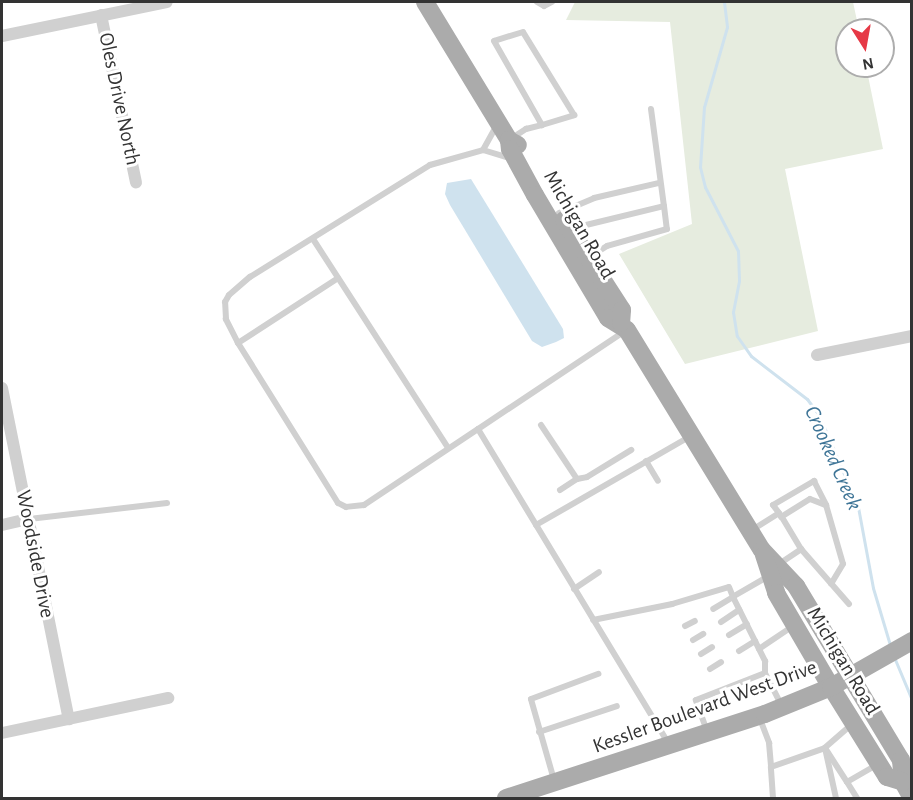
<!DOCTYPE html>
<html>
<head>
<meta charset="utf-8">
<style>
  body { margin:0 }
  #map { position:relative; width:913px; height:800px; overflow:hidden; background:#fff; font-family:"Alegreya Sans",sans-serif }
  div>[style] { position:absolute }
  .green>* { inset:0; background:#e6ecdf }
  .water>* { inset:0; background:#cfe2ee }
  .stream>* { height:3px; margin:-1.5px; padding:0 1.5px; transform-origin:1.5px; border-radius:1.5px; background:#cfe2ee }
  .lane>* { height:6px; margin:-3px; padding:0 3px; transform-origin:3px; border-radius:3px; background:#d0d0d0 }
  .street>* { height:12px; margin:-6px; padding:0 6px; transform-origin:6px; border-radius:6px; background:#d0d0d0 }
  .primary>* { height:18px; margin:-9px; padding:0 9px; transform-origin:9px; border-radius:9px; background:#ababab }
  span { translate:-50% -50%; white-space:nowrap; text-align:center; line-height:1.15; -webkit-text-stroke:6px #fff; paint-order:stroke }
  .street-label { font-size:21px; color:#333 }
  .water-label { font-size:22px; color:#3f7597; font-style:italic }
  .frame { position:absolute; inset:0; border:3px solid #333; pointer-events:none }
  .north { position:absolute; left:835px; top:18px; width:60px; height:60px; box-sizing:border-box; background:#fff; border:2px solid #adadad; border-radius:50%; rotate:169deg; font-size:16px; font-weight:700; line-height:24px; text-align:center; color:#333 }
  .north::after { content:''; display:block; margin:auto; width:21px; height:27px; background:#e63946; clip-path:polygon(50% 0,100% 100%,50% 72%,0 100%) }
</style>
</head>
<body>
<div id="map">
  <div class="green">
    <i style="clip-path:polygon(575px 2px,853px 2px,859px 30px,847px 30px,847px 66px,866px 66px,883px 149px,785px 169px,818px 331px,685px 364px,619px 254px,692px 224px,670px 22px,566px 20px)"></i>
  </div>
  <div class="water">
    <i style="clip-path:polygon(471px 179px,563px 329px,564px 338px,556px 342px,542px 347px,532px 341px,450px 205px,445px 194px,447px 183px)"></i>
  </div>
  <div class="stream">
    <i style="left:724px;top:2px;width:25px;rotate:83deg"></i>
    <i style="left:727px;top:27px;width:83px;rotate:106deg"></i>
    <i style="left:704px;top:107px;width:60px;rotate:93.8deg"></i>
    <i style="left:700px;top:167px;width:21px;rotate:76deg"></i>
    <i style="left:705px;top:187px;width:72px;rotate:62.7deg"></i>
    <i style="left:738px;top:251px;width:30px;rotate:88deg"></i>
    <i style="left:739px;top:281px;width:32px;rotate:101deg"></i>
    <i style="left:733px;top:312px;width:24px;rotate:81deg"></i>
    <i style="left:737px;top:336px;width:24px;rotate:55deg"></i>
    <i style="left:751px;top:356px;width:71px;rotate:37.5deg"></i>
    <i style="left:807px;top:399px;width:20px;rotate:53deg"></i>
    <i style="left:819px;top:415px;width:100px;rotate:67deg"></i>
    <i style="left:858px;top:507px;width:82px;rotate:79.5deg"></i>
    <i style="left:873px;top:588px;width:59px;rotate:73.4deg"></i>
    <i style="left:894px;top:657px;width:47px;rotate:67.3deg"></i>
  </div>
  <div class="lane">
    <i style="left:537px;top:2px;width:8px;rotate:30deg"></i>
    <i style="left:544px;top:6px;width:9px;rotate:-27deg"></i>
    <i style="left:651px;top:109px;width:98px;rotate:82.4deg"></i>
    <i style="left:512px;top:138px;width:17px;rotate:-33deg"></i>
    <i style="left:526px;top:129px;width:16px;rotate:-14deg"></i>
    <i style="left:542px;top:125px;width:34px;rotate:-17deg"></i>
    <i style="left:574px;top:115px;width:97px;rotate:-121.6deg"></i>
    <i style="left:523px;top:32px;width:30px;rotate:163deg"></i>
    <i style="left:494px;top:41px;width:97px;rotate:60.3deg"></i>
    <i style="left:483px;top:150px;width:26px;rotate:-61deg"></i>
    <i style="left:559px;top:213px;width:38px;rotate:-23deg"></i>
    <i style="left:594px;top:198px;width:67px;rotate:-13deg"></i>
    <i style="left:574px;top:233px;width:14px;rotate:-34deg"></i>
    <i style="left:586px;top:225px;width:80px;rotate:-13.7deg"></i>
    <i style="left:664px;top:206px;width:23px;rotate:83deg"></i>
    <i style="left:667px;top:229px;width:62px;rotate:164.2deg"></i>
    <i style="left:607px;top:246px;width:19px;rotate:148deg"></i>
    <i style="left:313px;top:239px;width:249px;rotate:57.1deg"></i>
    <i style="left:625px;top:331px;width:177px;rotate:146.3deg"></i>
    <i style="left:478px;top:429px;width:367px;rotate:58.8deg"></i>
    <i style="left:238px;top:343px;width:119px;rotate:-33deg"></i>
    <i style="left:541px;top:425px;width:65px;rotate:56.3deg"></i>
    <i style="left:577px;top:479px;width:10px;rotate:-11deg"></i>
    <i style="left:587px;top:477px;width:52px;rotate:-31.5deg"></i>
    <i style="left:478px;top:429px;width:137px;rotate:146.3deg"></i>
    <i style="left:364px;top:505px;width:18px;rotate:174deg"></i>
    <i style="left:346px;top:507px;width:9px;rotate:-153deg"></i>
    <i style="left:338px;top:503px;width:189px;rotate:-122deg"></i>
    <i style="left:238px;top:343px;width:27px;rotate:-117deg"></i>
    <i style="left:226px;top:319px;width:17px;rotate:-93deg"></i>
    <i style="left:225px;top:302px;width:8px;rotate:-60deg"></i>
    <i style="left:229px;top:295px;width:28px;rotate:-41deg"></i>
    <i style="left:250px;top:277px;width:212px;rotate:-31.9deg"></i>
    <i style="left:430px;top:165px;width:55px;rotate:-15.8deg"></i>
    <i style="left:483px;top:150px;width:28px;rotate:17deg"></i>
    <i style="left:646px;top:461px;width:23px;rotate:59deg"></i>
    <i style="left:560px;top:490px;width:20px;rotate:-33deg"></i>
    <i style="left:781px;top:517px;width:34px;rotate:-32deg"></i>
    <i style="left:810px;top:499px;width:17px;rotate:21deg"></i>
    <i style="left:826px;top:505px;width:61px;rotate:73.9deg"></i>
    <i style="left:843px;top:564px;width:23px;rotate:121deg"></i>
    <i style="left:29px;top:519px;width:139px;rotate:-6.6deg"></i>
    <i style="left:536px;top:525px;width:177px;rotate:-29.9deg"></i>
    <i style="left:752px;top:530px;width:32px;rotate:-32deg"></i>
    <i style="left:779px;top:513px;width:10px;rotate:-127deg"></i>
    <i style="left:773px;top:505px;width:48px;rotate:-30.3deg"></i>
    <i style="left:814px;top:481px;width:27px;rotate:63deg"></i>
    <i style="left:801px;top:549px;width:73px;rotate:48.9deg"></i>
    <i style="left:779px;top:564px;width:27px;rotate:-34deg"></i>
    <i style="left:801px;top:549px;width:39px;rotate:-121deg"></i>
    <i style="left:767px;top:577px;width:39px;rotate:150deg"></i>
    <i style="left:733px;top:597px;width:72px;rotate:63.4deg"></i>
    <i style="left:765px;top:661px;width:12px;rotate:90deg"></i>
    <i style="left:765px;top:673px;width:35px;rotate:63deg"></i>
    <i style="left:574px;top:589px;width:30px;rotate:-34deg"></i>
    <i style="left:593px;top:620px;width:81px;rotate:-11.4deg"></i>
    <i style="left:672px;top:604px;width:59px;rotate:-16.6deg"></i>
    <i style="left:729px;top:587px;width:11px;rotate:68deg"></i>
    <i style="left:733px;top:597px;width:23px;rotate:149deg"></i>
    <i style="left:721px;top:622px;width:22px;rotate:-34deg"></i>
    <i style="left:685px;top:626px;width:11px;rotate:-27deg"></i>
    <i style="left:729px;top:635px;width:21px;rotate:-31deg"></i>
    <i style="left:693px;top:640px;width:12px;rotate:-31deg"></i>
    <i style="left:759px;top:649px;width:40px;rotate:-34deg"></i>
    <i style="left:739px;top:651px;width:19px;rotate:-32deg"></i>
    <i style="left:701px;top:654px;width:13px;rotate:-32deg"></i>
    <i style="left:710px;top:669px;width:13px;rotate:-32deg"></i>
    <i style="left:760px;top:719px;width:26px;rotate:69deg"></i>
    <i style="left:769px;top:743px;width:24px;rotate:85deg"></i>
    <i style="left:851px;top:725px;width:35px;rotate:139deg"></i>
    <i style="left:825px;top:748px;width:40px;rotate:57.1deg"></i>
    <i style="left:847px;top:782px;width:34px;rotate:-30deg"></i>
    <i style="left:707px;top:731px;width:33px;rotate:-110deg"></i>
    <i style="left:696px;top:700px;width:74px;rotate:-21.4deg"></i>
    <i style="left:539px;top:732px;width:82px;rotate:-18.4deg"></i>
    <i style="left:554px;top:780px;width:84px;rotate:-105.9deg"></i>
    <i style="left:531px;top:699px;width:72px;rotate:-20.5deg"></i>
    <i style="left:847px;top:782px;width:19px;rotate:58deg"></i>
    <i style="left:773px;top:798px;width:31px;rotate:-94deg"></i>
    <i style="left:771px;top:767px;width:57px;rotate:-19.4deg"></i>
    <i style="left:825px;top:748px;width:51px;rotate:77.6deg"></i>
  </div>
  <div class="street">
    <i style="left:101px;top:15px;width:171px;rotate:78.2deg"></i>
    <i style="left:2px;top:36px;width:168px;rotate:-11.6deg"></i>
    <i style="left:817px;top:355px;width:97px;rotate:-11.3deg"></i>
    <i style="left:2px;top:388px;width:338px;rotate:78.6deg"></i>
    <i style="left:2px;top:525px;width:27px;rotate:-13deg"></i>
    <i style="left:2px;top:733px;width:170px;rotate:-11.9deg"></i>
  </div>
  <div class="primary">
    <i style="left:425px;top:2px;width:162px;rotate:58.7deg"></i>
    <i style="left:509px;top:140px;width:10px;rotate:29deg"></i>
    <i style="left:509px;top:140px;width:9px;rotate:84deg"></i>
    <i style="left:510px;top:149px;width:52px;rotate:61.5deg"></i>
    <i style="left:535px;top:195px;width:143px;rotate:59.3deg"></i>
    <i style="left:608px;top:318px;width:22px;rotate:32deg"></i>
    <i style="left:627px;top:330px;width:258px;rotate:58.5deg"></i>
    <i style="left:762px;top:550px;width:50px;rotate:46.6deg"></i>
    <i style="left:796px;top:586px;width:203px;rotate:58.9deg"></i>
    <i style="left:901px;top:760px;width:22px;rotate:85deg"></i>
    <i style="left:903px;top:782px;width:18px;rotate:61deg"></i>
    <i style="left:564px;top:220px;width:107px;rotate:57.2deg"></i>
    <i style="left:622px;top:310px;width:13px;rotate:94deg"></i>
    <i style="left:764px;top:555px;width:40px;rotate:72deg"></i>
    <i style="left:776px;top:593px;width:109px;rotate:59.7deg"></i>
    <i style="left:831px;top:687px;width:106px;rotate:58.1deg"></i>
    <i style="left:887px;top:777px;width:17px;rotate:17deg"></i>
    <i style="left:506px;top:798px;width:272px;rotate:-18deg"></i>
    <i style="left:765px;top:714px;width:71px;rotate:-22.2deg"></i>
    <i style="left:831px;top:687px;width:93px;rotate:-29.6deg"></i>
  </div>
  <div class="street-label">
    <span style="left:119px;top:99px;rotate:78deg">Oles Drive North</span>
    <span style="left:579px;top:225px;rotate:60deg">Michigan Road</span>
    <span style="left:35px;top:554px;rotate:79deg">Woodside Drive</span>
    <span style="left:843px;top:661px;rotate:59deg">Michigan Road</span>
    <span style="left:705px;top:707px;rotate:-20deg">Kessler Boulevard West Drive</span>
  </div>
  <div class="water-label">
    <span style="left:833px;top:458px;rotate:66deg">Crooked Creek</span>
  </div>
  <div class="frame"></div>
  <div class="north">N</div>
</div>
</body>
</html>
